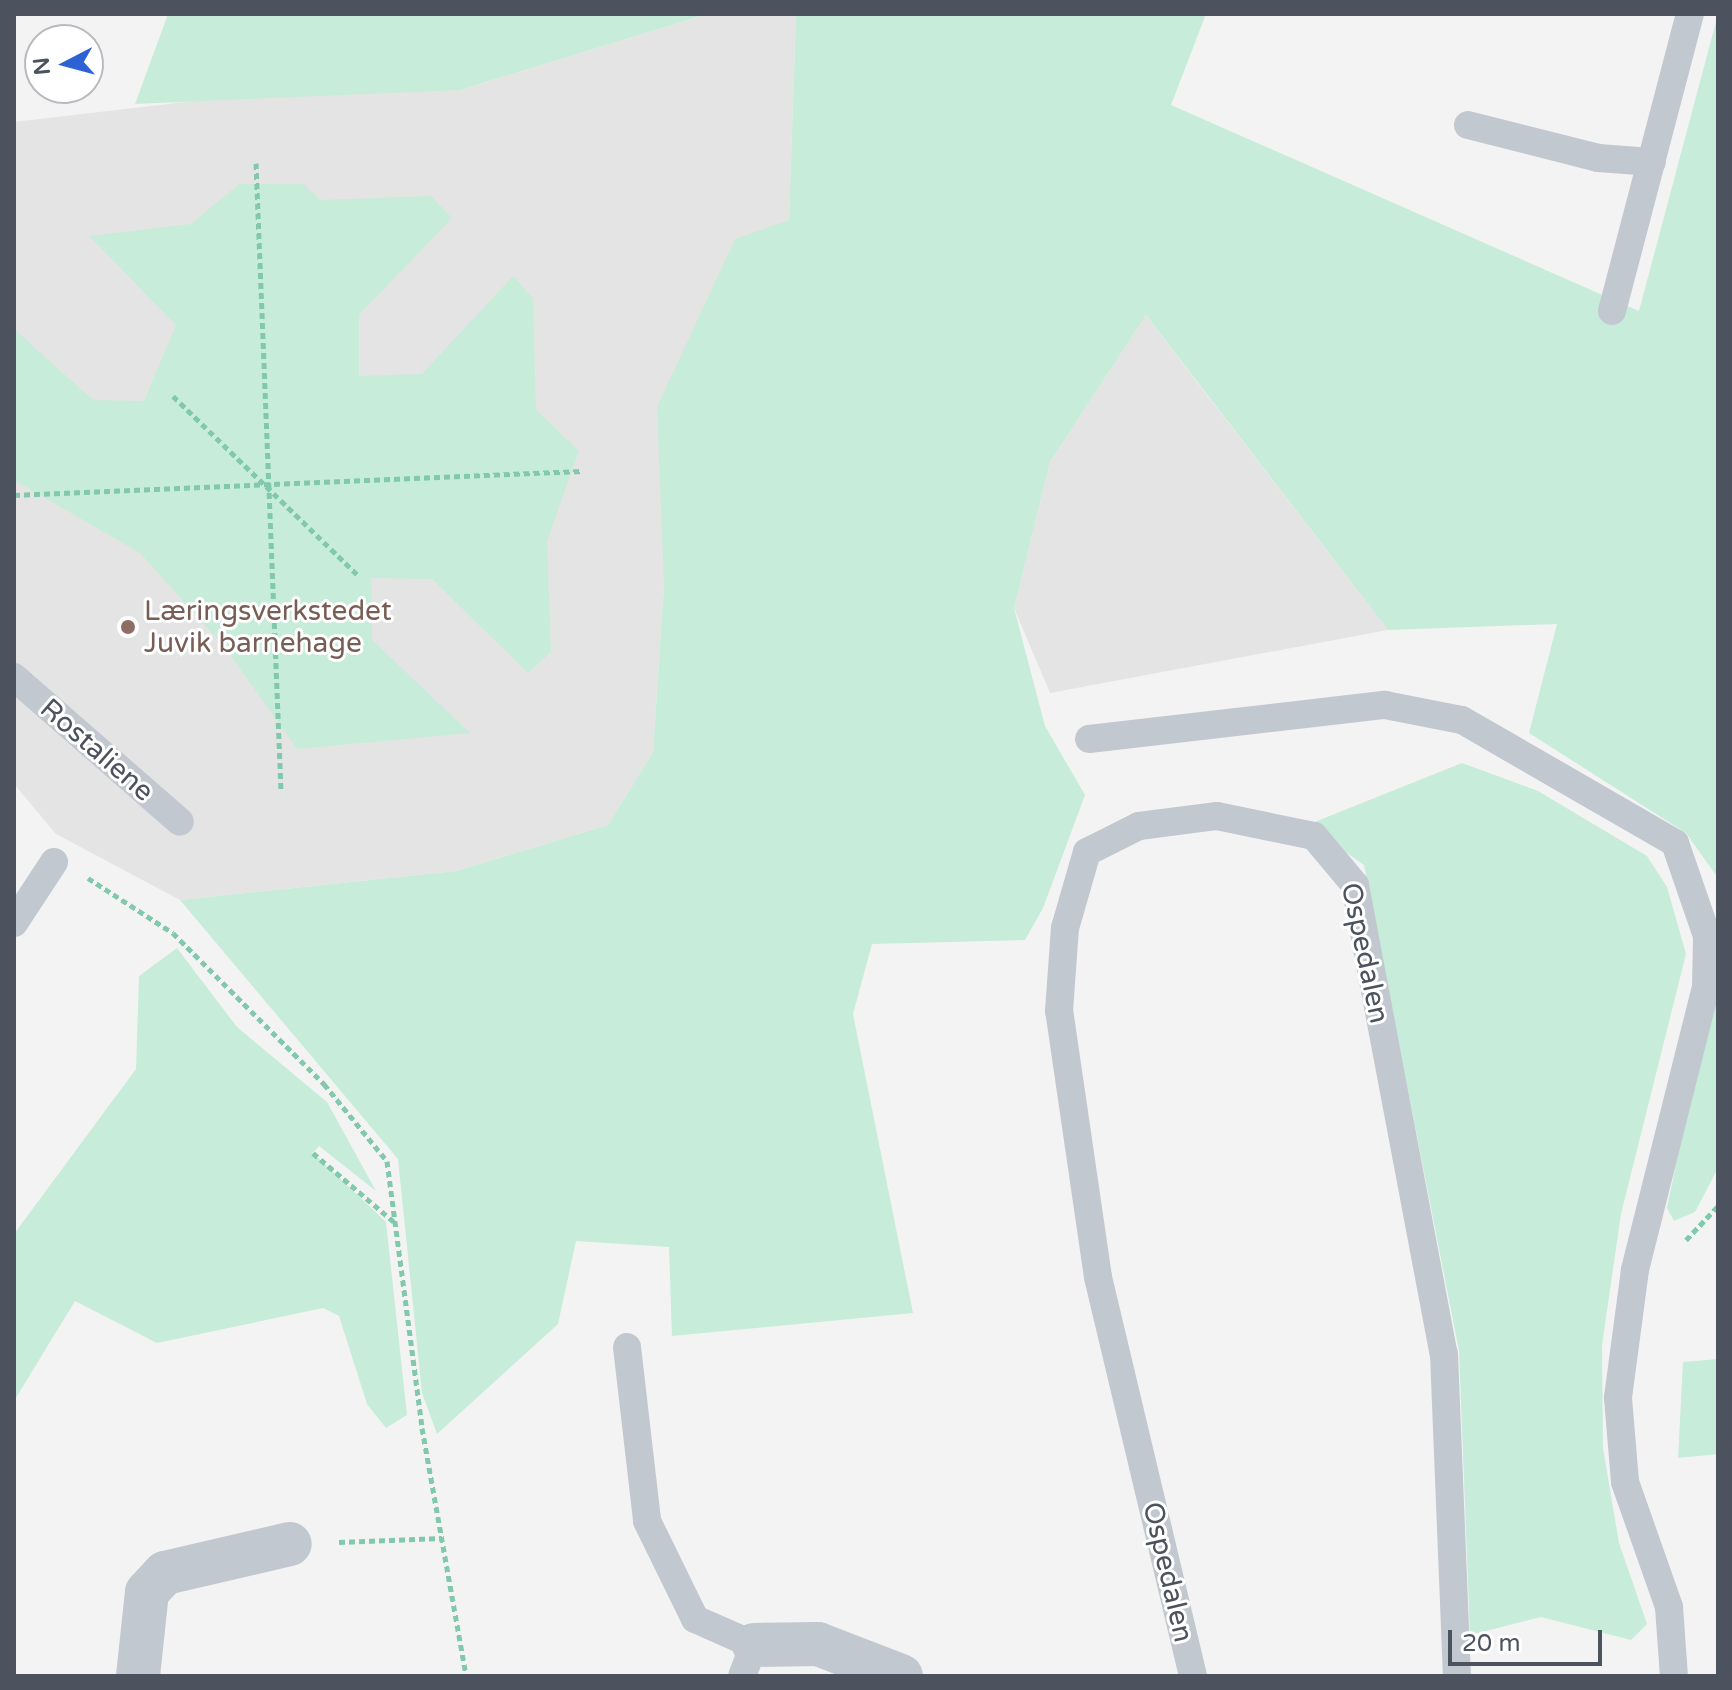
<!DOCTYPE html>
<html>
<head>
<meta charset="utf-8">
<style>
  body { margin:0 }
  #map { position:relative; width:1732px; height:1690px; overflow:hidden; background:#f4f3f3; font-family:"Varela Round",sans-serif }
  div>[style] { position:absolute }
  .education>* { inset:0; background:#e5e4e4 }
  .green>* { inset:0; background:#c7ecda }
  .path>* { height:5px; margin-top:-2.5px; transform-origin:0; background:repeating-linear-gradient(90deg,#82c8ad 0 6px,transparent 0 10px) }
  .lane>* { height:28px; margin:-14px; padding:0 14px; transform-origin:14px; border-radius:14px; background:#c2c8cf }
  .street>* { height:44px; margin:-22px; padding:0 22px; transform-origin:22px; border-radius:22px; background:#c2c8cf }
  .dots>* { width:22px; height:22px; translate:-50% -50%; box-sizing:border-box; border:4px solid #fff; border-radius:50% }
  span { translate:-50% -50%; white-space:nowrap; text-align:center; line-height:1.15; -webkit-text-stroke:6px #fff; paint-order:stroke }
  .education-label { font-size:28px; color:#785e54 }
  .left { translate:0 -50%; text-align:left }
  .street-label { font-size:28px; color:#4c535e }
  .frame { position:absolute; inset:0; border:16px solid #4c535e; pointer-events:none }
  .north { position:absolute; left:24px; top:24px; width:80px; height:80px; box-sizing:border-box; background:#fff; border:2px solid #b7babf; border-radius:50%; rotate:264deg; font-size:22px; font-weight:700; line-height:32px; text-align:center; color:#4c535e }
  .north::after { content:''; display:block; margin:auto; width:28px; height:36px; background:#2d62d4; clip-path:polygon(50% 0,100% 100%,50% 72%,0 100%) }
  .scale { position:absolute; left:1448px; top:1630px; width:154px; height:36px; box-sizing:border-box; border:4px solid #4c535e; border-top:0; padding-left:10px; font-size:24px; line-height:28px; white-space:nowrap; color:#4c535e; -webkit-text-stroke:6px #fff; paint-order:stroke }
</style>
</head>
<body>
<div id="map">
  <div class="education">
    <i style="clip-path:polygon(707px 14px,796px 14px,789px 220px,664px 585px,653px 752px,608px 825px,456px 871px,180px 900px,56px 834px,14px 784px,14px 122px,245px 95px,460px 90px)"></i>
    <i style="clip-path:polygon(1146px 315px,1193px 377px,1388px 630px,1050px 693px,1014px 608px,1050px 462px)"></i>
  </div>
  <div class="green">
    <i style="clip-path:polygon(168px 14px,707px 14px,460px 90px,135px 104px)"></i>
    <i style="clip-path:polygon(796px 14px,1206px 14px,1171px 105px,1639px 311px,1718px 14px,1718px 878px,1686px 833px,1529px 733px,1557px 624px,1388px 630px,1146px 315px,1050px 462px,1014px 608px,1045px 726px,1085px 795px,1043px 908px,1025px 940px,872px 944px,853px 1014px,913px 1313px,672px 1336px,669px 1247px,576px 1241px,558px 1324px,437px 1434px,422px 1393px,398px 1159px,180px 900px,456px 871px,608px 825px,653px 752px,664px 585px,657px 407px,735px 239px,789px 220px)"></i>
    <i style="clip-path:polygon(239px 184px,303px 184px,321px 200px,431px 196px,452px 218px,359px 315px,359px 376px,422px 374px,513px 276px,533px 298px,536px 410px,579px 451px,547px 541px,551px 652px,528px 673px,432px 579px,371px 578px,372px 640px,470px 733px,297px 749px,224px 646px,140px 553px,14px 480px,14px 329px,93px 400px,144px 401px,176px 325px,89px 236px,191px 224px)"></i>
    <i style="clip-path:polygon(1462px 763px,1538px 791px,1647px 856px,1667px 887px,1686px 954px,1621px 1214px,1602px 1345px,1603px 1448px,1619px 1543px,1647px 1624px,1631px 1640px,1541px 1617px,1470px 1635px,1459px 1351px,1364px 865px,1307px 825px)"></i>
    <i style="clip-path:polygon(177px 948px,237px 1027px,327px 1102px,376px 1191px,319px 1146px,313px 1153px,386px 1222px,407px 1415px,386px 1428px,367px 1404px,339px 1316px,323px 1308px,157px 1343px,75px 1301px,14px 1401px,14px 1234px,136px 1069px,139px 976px)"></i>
    <i style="clip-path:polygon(1718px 958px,1718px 1168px,1695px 1212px,1674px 1221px,1667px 1208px)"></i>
    <i style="clip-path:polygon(1718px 1359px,1718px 1454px,1678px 1458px,1683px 1362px)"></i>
  </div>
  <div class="path">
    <i style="left:256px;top:163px;width:627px;rotate:87.72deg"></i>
    <i style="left:173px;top:396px;width:259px;rotate:44.1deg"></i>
    <i style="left:14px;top:495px;width:569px;rotate:-2.42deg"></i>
    <i style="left:88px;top:878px;width:101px;rotate:32.9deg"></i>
    <i style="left:173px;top:933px;width:214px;rotate:45deg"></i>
    <i style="left:324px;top:1084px;width:99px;rotate:50.7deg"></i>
    <i style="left:387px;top:1161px;width:269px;rotate:82.5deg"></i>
    <i style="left:422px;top:1428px;width:252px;rotate:79.9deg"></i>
    <i style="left:313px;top:1153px;width:106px;rotate:40.4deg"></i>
    <i style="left:1686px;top:1240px;width:47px;rotate:-46.7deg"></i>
    <i style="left:339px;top:1542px;width:103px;rotate:-2.2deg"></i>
  </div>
  <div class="lane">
    <i style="left:1468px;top:125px;width:134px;rotate:14.2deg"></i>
    <i style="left:1598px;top:158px;width:54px;rotate:4.2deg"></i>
    <i style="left:1612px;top:311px;width:307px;rotate:-75.3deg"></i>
    <i style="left:14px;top:677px;width:220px;rotate:41.1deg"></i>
    <i style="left:1089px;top:739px;width:298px;rotate:-6.6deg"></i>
    <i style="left:1385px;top:705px;width:78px;rotate:11deg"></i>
    <i style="left:1462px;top:720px;width:246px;rotate:30deg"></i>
    <i style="left:1675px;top:843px;width:98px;rotate:71deg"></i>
    <i style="left:1707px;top:936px;width:51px;rotate:91.1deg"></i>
    <i style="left:1706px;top:987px;width:292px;rotate:104.1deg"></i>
    <i style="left:1635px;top:1270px;width:129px;rotate:97.6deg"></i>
    <i style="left:1618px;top:1398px;width:84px;rotate:85.2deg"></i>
    <i style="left:1625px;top:1482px;width:133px;rotate:70.6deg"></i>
    <i style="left:1669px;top:1607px;width:69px;rotate:85.9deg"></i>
    <i style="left:14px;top:923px;width:73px;rotate:-56.7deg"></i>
    <i style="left:627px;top:1347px;width:175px;rotate:83.4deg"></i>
    <i style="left:647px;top:1521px;width:109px;rotate:63.9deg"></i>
    <i style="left:695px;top:1619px;width:64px;rotate:23.8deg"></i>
    <i style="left:754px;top:1645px;width:33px;rotate:111deg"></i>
    <i style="left:1193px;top:1676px;width:410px;rotate:-103.4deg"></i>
    <i style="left:1098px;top:1277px;width:269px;rotate:-98.3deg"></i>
    <i style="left:1059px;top:1011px;width:83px;rotate:-85.9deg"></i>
    <i style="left:1065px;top:928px;width:79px;rotate:-73.9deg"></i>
    <i style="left:1087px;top:852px;width:58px;rotate:-26.6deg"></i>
    <i style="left:1139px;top:826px;width:79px;rotate:-7.3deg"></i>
    <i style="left:1217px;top:816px;width:99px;rotate:11.7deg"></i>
    <i style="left:1314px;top:836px;width:64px;rotate:50.1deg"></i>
    <i style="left:1355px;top:885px;width:477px;rotate:79.3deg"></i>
    <i style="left:1444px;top:1354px;width:322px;rotate:87.7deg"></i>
  </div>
  <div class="street">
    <i style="left:754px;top:1645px;width:64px;rotate:-0.9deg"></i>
    <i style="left:818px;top:1644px;width:89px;rotate:21.1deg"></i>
    <i style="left:138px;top:1676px;width:84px;rotate:-83.9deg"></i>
    <i style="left:147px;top:1592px;width:26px;rotate:-47deg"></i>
    <i style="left:165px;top:1573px;width:128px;rotate:-13.1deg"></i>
  </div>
  <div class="dots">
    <i style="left:128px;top:627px;background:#8d6e63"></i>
  </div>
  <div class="education-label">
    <span class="left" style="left:144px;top:627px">Læringsverkstedet<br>Juvik barnehage</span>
  </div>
  <div class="street-label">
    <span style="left:97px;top:750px;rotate:41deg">Rostaliene</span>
    <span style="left:1365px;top:953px;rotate:78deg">Ospedalen</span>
    <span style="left:1168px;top:1572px;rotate:77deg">Ospedalen</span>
  </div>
  <div class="frame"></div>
  <div class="north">N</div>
  <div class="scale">20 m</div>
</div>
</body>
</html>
